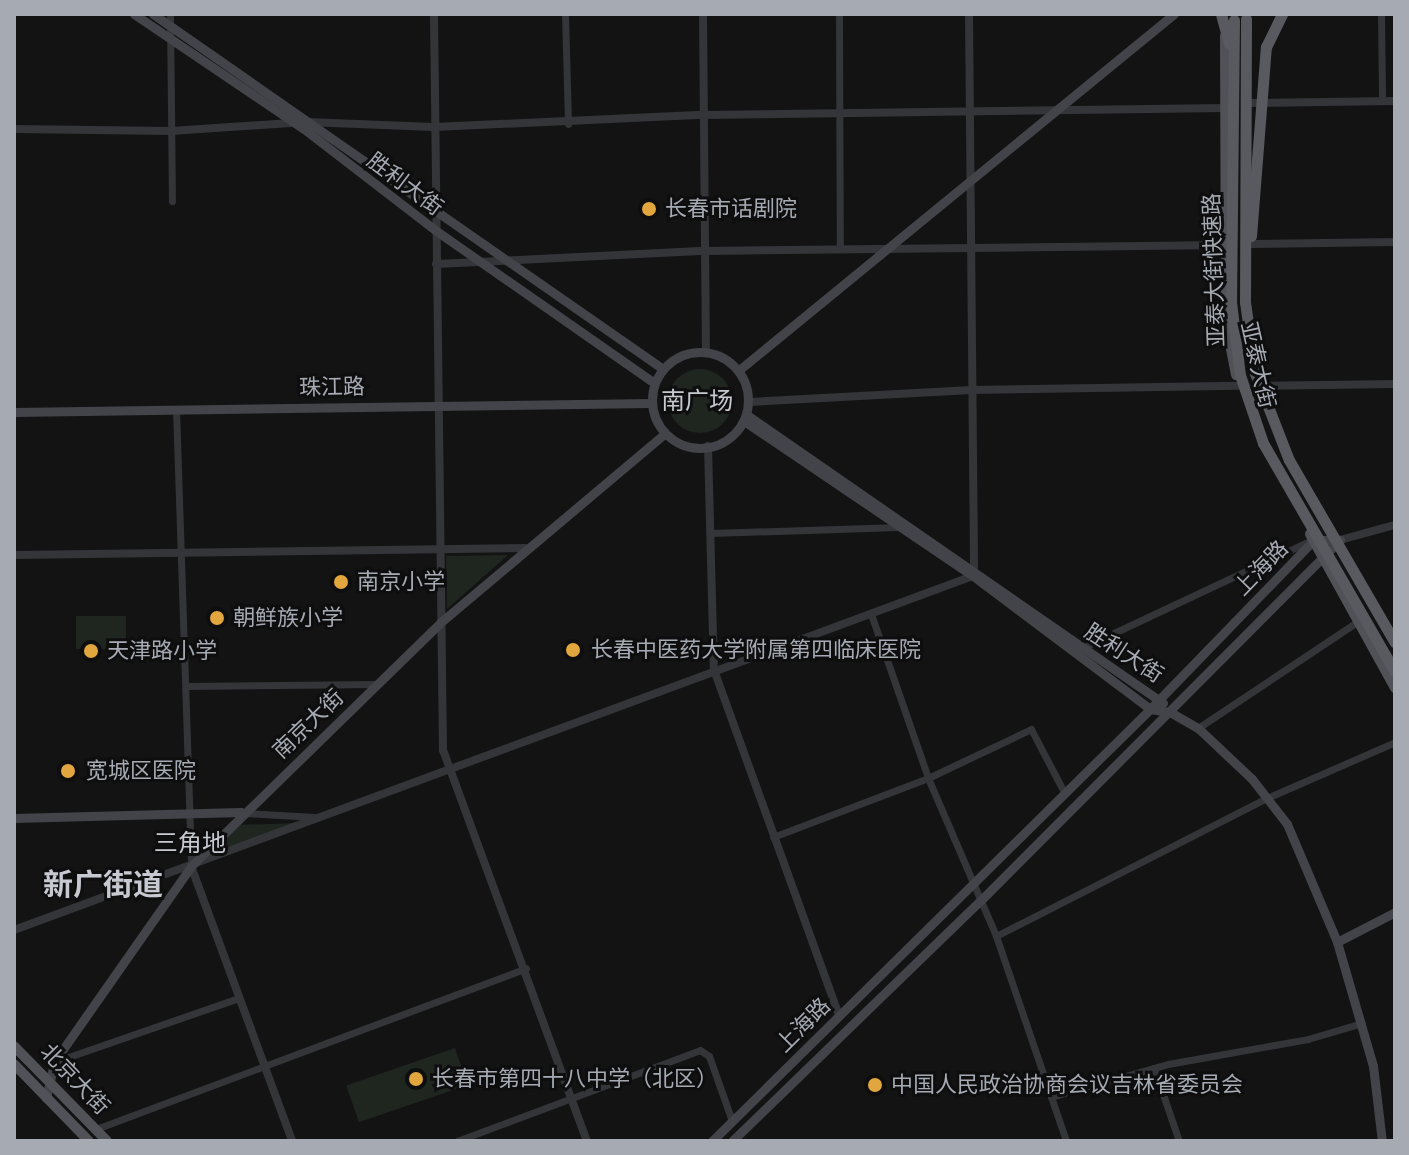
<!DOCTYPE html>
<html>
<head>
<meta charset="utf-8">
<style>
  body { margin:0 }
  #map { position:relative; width:1409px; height:1155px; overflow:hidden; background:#131314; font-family:"Archivo Narrow","Noto Sans SC",sans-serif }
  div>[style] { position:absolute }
  .green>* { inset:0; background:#1f2620; transform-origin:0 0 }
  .round { border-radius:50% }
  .minor>* { height:7px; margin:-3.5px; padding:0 3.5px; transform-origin:3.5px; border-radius:3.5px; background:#343539 }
  .tertiary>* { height:8px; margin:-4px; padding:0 4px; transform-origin:4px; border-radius:4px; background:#343539 }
  .secondary>* { height:9px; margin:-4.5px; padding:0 4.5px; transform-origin:4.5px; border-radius:4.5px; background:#424449 }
  .secondary>.ring { margin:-4.5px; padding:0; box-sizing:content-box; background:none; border:9px solid #424449; border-radius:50% }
  .primary>* { height:10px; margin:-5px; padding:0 5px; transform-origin:5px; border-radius:5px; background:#505257 }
  .trunk-bridge>* { height:11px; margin:-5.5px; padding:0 5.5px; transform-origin:5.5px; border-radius:5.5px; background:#585a60 }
  .dots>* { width:22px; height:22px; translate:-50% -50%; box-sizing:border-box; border:4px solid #0e0e0f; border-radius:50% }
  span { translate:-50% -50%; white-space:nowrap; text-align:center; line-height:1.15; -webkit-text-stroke:6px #0e0e0f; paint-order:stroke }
  .street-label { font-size:22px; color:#a5aab3 }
  .poi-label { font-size:22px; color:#a5aab3 }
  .left { translate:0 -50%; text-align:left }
  .neighbourhood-label { font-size:24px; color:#c6c9d0 }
  .district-label { font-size:30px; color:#c6c9d0; font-weight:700 }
  .frame { position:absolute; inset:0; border:16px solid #a5aab3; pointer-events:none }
</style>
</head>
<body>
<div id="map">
  <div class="green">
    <i class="round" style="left:668px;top:369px;width:64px;height:64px"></i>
    <i style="clip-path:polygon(508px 555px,447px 609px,446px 556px)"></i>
    <i style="left:76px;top:616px;width:50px;height:33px"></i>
    <i style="clip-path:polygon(301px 823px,195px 864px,234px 825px)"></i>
    <i style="left:455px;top:1048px;width:39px;height:115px;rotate:71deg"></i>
  </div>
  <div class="minor">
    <i style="left:170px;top:14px;width:187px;rotate:89.4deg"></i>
    <i style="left:565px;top:14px;width:110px;rotate:88.4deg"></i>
    <i style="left:839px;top:14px;width:234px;rotate:89.8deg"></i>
    <i style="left:1381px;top:14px;width:87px;rotate:89.3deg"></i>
    <i style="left:176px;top:409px;width:457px;rotate:88.1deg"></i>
    <i style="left:711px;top:533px;width:188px;rotate:-1.8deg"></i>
    <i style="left:871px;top:614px;width:174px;rotate:70.8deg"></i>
    <i style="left:928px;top:778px;width:172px;rotate:66.7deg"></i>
    <i style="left:996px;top:936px;width:217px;rotate:71.1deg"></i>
    <i style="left:1082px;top:648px;width:254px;rotate:-25.2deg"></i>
    <i style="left:188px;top:686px;width:188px;rotate:-0.6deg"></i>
    <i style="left:1198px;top:728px;width:191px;rotate:-33.7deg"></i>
    <i style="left:244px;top:813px;width:71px;rotate:3.2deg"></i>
    <i style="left:773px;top:837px;width:166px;rotate:-20.8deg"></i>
    <i style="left:928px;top:778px;width:114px;rotate:-25.4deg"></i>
    <i style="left:1031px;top:729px;width:73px;rotate:62.4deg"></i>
    <i style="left:996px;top:936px;width:304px;rotate:-27deg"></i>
    <i style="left:1267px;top:798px;width:140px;rotate:-23.6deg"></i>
    <i style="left:54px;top:1062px;width:196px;rotate:-19.1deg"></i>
    <i style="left:1154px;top:1068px;width:77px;rotate:71.1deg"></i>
    <i style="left:1051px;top:1097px;width:122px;rotate:-15.8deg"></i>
    <i style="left:1168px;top:1064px;width:142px;rotate:-10.1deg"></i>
    <i style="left:1308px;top:1039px;width:56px;rotate:-16.5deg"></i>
    <i style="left:96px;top:1129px;width:459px;rotate:-20.5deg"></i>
    <i style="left:457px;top:1141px;width:259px;rotate:-20.5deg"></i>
    <i style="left:700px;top:1050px;width:11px;rotate:34deg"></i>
    <i style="left:709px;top:1056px;width:69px;rotate:70.5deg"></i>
  </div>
  <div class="tertiary">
    <i style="left:434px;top:14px;width:736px;rotate:89.3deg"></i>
    <i style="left:443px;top:750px;width:417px;rotate:69.8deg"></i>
    <i style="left:703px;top:14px;width:336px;rotate:89.5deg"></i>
    <i style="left:969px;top:14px;width:553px;rotate:89.48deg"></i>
    <i style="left:1251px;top:103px;width:144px;rotate:-0.8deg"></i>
    <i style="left:14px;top:129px;width:157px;rotate:0.7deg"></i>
    <i style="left:171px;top:131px;width:135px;rotate:-3.8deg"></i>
    <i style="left:306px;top:122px;width:128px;rotate:2.2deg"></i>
    <i style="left:434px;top:127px;width:269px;rotate:-2.6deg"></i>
    <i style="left:703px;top:115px;width:522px;rotate:-0.77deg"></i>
    <i style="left:1249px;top:244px;width:146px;rotate:-0.8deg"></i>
    <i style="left:436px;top:264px;width:269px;rotate:-2.8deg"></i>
    <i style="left:705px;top:251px;width:519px;rotate:-0.66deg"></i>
    <i style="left:1262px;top:386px;width:133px;rotate:-0.9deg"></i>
    <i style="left:749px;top:402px;width:223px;rotate:-3.1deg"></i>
    <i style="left:972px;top:390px;width:267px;rotate:-0.9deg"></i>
    <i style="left:708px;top:446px;width:224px;rotate:88.5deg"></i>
    <i style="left:714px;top:670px;width:367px;rotate:70.1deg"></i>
    <i style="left:1340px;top:540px;width:57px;rotate:-15.3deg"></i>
    <i style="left:14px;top:555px;width:511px;rotate:-0.78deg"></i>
    <i style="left:191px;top:866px;width:293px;rotate:69.8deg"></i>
    <i style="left:14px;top:930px;width:1022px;rotate:-20.26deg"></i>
  </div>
  <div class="secondary">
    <i style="left:134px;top:14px;width:205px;rotate:34.1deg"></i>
    <i style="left:304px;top:129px;width:165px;rotate:37.6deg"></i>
    <i style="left:435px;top:230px;width:267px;rotate:34.9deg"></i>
    <i style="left:153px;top:14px;width:621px;rotate:34.84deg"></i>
    <i class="ring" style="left:652px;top:352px;width:87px;height:87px"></i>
    <i style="left:739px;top:370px;width:562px;rotate:-39.3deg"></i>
    <i style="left:14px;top:412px;width:637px;rotate:-0.81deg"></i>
    <i style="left:747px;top:415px;width:506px;rotate:34.7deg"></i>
    <i style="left:744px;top:421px;width:277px;rotate:34.1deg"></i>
    <i style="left:973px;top:576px;width:221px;rotate:36.9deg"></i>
    <i style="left:1150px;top:709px;width:20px;rotate:9deg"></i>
    <i style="left:1170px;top:712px;width:32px;rotate:30deg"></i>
    <i style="left:1198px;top:728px;width:74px;rotate:43.4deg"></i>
    <i style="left:1252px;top:779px;width:57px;rotate:52.1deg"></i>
    <i style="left:1287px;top:824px;width:128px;rotate:67deg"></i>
    <i style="left:1337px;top:942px;width:129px;rotate:73.8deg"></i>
    <i style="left:1373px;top:1066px;width:76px;rotate:83.2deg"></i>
    <i style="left:14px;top:818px;width:227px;rotate:-1.5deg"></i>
    <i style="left:1337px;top:942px;width:65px;rotate:-27.3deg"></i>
    <i style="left:46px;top:1098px;width:37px;rotate:-77deg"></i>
    <i style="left:54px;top:1062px;width:239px;rotate:-55deg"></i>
    <i style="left:191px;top:866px;width:349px;rotate:-44.3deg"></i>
    <i style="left:441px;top:622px;width:292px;rotate:-40.1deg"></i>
    <i style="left:712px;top:1141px;width:615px;rotate:-44.6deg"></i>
    <i style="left:1150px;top:709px;width:235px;rotate:-45.9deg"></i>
    <i style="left:1314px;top:540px;width:26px"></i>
    <i style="left:732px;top:1141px;width:345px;rotate:-44.1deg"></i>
    <i style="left:980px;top:901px;width:510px;rotate:-45.08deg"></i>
  </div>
  <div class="primary">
    <i style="left:1225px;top:36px;width:287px;rotate:89.8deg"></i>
    <i style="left:1226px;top:323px;width:53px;rotate:79.1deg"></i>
    <i style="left:1310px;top:534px;width:176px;rotate:61.1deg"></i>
    <i style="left:14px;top:1046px;width:133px;rotate:45.6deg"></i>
    <i style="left:14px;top:1064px;width:107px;rotate:45.8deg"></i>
  </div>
  <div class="trunk-bridge">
    <i style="left:1221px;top:14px;width:31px;rotate:75deg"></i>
    <i style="left:1246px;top:19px;width:283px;rotate:90.2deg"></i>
    <i style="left:1245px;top:302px;width:72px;rotate:82deg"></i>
    <i style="left:1255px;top:373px;width:93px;rotate:68.7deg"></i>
    <i style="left:1289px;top:460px;width:211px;rotate:59.9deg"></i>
    <i style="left:1234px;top:20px;width:282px;rotate:90.6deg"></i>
    <i style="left:1231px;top:302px;width:74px;rotate:83deg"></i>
    <i style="left:1240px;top:375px;width:72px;rotate:71.3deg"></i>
    <i style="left:1263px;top:443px;width:264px;rotate:60deg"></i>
    <i style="left:1251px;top:236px;width:190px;rotate:-85.5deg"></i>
    <i style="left:1266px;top:47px;width:37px;rotate:-64deg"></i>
  </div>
  <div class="dots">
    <i style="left:649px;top:209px;background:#e1a63e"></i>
    <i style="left:341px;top:582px;background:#e1a63e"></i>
    <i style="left:217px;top:618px;background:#e1a63e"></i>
    <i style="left:573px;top:650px;background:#e1a63e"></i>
    <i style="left:91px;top:651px;background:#e1a63e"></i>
    <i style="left:68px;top:771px;background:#e1a63e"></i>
    <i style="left:416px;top:1079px;background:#e1a63e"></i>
    <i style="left:875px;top:1085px;background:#e1a63e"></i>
  </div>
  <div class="street-label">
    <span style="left:405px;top:184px;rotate:37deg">胜利大街</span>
    <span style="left:1214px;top:270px;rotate:-92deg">亚泰大街快速路</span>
    <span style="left:1258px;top:365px;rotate:77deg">亚泰大街</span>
    <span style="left:332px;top:387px;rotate:-1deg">珠江路</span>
    <span style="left:1261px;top:568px;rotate:-46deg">上海路</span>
    <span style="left:1124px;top:653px;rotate:33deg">胜利大街</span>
    <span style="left:308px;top:724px;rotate:-44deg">南京大街</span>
    <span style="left:803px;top:1025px;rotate:-45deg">上海路</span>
    <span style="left:75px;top:1079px;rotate:46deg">北京大街</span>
  </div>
  <div class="poi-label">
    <span class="left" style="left:665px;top:209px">长春市话剧院</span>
    <span class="left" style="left:357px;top:582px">南京小学</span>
    <span class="left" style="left:233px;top:618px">朝鲜族小学</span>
    <span class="left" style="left:591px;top:650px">长春中医药大学附属第四临床医院</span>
    <span class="left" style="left:107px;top:651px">天津路小学</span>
    <span class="left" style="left:86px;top:771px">宽城区医院</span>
    <span class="left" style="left:432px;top:1079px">长春市第四十八中学（北区）</span>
    <span class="left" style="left:891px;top:1085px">中国人民政治协商会议吉林省委员会</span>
  </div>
  <div class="neighbourhood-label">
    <span style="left:697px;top:401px">南广场</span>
    <span style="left:190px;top:843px">三角地</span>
  </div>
  <div class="district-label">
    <span style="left:103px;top:884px">新广街道</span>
  </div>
  <div class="frame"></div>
</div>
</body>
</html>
